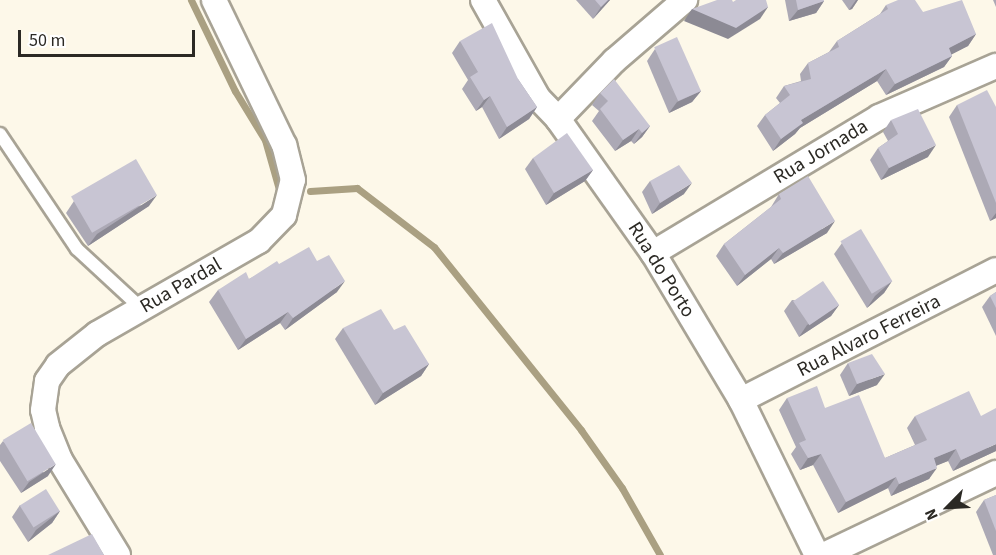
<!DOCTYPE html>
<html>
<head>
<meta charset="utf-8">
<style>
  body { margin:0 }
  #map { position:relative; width:996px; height:555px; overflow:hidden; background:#fdf8e9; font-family:"Source Sans 3",sans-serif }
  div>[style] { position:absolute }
  .stream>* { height:7px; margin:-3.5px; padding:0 3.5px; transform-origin:3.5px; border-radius:3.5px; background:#aaa082 }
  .roads { filter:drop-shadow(2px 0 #a8a395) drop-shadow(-2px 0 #a8a395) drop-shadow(0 2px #a8a395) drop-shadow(0 -2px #a8a395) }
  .service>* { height:12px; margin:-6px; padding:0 6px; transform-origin:6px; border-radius:6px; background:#fff }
  .minor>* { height:24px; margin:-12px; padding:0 12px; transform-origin:12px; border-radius:12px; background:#fff }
  .wall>* { inset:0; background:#aca9b5 }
  .shaded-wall>* { inset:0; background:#8c8a94 }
  .building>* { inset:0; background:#c8c5d3; transform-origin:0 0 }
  span { translate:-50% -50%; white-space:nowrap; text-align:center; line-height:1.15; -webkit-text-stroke:4.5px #fff; paint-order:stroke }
  .street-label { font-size:20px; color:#2b2924 }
  .north { position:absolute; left:918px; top:477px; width:60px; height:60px; -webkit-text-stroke:4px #fff; paint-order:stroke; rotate:246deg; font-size:16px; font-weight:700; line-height:24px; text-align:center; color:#2b2924 }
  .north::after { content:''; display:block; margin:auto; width:21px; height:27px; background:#2b2924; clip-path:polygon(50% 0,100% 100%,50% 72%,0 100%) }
  .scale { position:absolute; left:18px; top:30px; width:177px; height:27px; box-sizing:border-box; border:3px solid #2b2924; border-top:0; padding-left:8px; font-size:18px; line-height:21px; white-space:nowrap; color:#2b2924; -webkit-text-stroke:4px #fff; paint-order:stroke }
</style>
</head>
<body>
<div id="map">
  <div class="stream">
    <i style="left:191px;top:0;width:101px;rotate:64.2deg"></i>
    <i style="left:235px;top:91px;width:57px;rotate:58.5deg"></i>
    <i style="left:265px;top:140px;width:55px;rotate:74.2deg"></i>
    <i style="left:310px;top:191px;width:47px;rotate:-3.7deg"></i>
    <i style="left:357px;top:188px;width:97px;rotate:37.5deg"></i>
    <i style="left:434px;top:247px;width:235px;rotate:51.2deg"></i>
    <i style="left:581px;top:430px;width:71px;rotate:54.7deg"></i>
    <i style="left:622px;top:488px;width:77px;rotate:60.4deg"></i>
  </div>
  <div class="roads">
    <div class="service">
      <i style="left:0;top:134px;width:138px;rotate:56.2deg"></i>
      <i style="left:77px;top:249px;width:88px;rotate:42.7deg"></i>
    </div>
    <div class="minor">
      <i style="left:483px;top:0;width:112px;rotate:60.7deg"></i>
      <i style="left:538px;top:98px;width:29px;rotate:46deg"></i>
      <i style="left:558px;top:119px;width:164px;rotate:54.7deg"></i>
      <i style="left:653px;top:253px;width:171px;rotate:59.1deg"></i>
      <i style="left:741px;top:400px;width:173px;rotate:63.9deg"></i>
      <i style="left:558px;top:119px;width:81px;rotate:-46deg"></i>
      <i style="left:614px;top:61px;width:94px;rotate:-40.7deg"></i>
      <i style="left:653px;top:253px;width:264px;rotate:-31deg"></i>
      <i style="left:879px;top:117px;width:128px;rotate:-23.6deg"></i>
      <i style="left:741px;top:400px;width:286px;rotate:-27deg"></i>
      <i style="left:118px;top:555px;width:111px;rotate:-121.4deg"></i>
      <i style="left:60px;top:460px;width:35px;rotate:-112deg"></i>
      <i style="left:47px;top:427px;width:17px;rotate:-103deg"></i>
      <i style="left:43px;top:410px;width:29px;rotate:-82deg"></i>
      <i style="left:47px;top:381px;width:19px;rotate:-55deg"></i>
      <i style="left:58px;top:365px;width:50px;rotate:-38.5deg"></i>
      <i style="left:97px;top:334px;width:187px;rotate:-29.9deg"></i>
      <i style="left:259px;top:241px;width:36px;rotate:-46deg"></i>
      <i style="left:284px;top:215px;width:36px;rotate:-76deg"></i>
      <i style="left:293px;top:180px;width:36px;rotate:-104deg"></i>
      <i style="left:284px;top:145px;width:161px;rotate:-115.8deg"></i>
      <i style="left:824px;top:555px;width:191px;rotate:-25.5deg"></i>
    </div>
  </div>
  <div class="wall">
    <i style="clip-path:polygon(576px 0,610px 0,593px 19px)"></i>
    <i style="clip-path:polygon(785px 0,824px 0,824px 1px,816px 13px,789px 21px)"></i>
    <i style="clip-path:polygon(842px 0,858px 0,852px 9px,849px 10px)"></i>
    <i style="clip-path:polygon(993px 0,996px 0,996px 7px)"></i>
    <i style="clip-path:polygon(886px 5px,923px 12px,976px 34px,968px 46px,951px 54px,952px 56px,944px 67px,886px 95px,877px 81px,800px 128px,795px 134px,773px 151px,757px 126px,765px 115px,780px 103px,776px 98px,784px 86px,801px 81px,800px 74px,808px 63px,829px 52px,837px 41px,880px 14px)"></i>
    <i style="clip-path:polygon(460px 41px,518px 79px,537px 107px,529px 119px,499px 139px,482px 107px,476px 111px,462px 89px,468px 80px,452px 53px)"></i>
    <i style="clip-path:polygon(655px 49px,701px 91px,692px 102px,669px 113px,647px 61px)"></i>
    <i style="clip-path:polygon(600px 93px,650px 126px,642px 137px,634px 144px,631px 141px,615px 151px,592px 121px,599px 111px,592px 105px)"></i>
    <i style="clip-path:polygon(957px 105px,996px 107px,996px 218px,990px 221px,949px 117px)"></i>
    <i style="clip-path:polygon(891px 120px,928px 157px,881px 180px,870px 160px,878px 148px,888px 141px,883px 132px)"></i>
    <i style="clip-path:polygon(533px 158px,593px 170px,585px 181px,546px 205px,525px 169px)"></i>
    <i style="clip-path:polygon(650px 181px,684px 194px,652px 214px,642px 192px)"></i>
    <i style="clip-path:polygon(779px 194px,827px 233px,774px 264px,771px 259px,737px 286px,716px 256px,724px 244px,771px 207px)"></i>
    <i style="clip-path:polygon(74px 201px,149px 206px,88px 246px,66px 213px)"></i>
    <i style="clip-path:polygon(842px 243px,892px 281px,884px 293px,867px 308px,834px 254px)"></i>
    <i style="clip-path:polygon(317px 261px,337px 292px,285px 330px,280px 323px,238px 350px,209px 302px,218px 290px,249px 279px,279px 264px)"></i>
    <i style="clip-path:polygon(996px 292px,996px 336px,982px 307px,990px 296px)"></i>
    <i style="clip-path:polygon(792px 300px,839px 305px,831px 316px,799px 337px,784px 311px)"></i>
    <i style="clip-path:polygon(343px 328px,394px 330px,429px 364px,421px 376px,375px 405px,335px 339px)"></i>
    <i style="clip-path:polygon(848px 363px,877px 385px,849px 396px,840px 375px)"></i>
    <i style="clip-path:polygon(787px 398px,825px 408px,885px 458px,915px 445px,907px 428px,915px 416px,996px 451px,953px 471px,948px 461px,937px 465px,929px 479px,891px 496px,888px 488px,838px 513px,813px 465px,800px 470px,791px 454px,796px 447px,779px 410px)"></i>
    <i style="clip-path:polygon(3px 441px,48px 476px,21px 493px,0 461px,0 445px)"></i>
    <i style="clip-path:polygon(996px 495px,996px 555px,993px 555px,976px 512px,984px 500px)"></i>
    <i style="clip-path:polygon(20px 505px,60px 511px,52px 523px,28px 542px,12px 517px)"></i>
  </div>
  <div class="shaded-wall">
    <i style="clip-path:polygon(608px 0,610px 0,593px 19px,601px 7px)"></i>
    <i style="clip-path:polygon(856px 0,858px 0,852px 9px,849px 10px)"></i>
    <i style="clip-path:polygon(824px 1px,816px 13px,789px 21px,798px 10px)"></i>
    <i style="clip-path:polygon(768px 7px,760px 19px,728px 39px,684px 21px,692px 9px)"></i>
    <i style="clip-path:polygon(976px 34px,968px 46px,941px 60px,949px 48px)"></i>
    <i style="clip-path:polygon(952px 56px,944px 67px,886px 95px,895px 84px)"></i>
    <i style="clip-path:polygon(886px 69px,877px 81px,800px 128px,795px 134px,773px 151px,781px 139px,801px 120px)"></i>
    <i style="clip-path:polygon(701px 91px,692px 102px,669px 113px,677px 102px)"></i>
    <i style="clip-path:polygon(490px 96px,482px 107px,476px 111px,484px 100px)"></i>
    <i style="clip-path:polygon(537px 107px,529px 119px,499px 139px,507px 127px)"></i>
    <i style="clip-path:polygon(650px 126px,642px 137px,634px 144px,642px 133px)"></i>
    <i style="clip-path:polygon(639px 129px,631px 141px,615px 151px,623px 140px)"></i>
    <i style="clip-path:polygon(936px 145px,928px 157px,881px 180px,889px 168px)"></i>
    <i style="clip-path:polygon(593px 170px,585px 181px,546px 205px,554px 193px)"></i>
    <i style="clip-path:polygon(692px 183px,684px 194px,652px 214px,660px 203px)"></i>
    <i style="clip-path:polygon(157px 195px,149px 206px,88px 246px,97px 234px)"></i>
    <i style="clip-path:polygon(996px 213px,996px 218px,990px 221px)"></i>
    <i style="clip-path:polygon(835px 221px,827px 233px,774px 264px,783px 253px)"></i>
    <i style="clip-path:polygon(779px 248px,771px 259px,737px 286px,745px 275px)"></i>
    <i style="clip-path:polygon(345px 281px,337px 292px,285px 330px,293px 318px)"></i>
    <i style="clip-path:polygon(892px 281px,884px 293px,867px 308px,875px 296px)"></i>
    <i style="clip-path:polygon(839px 305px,831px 316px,799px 337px,807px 325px)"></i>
    <i style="clip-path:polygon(288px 312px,280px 323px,238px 350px,246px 339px)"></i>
    <i style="clip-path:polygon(429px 364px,421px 376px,375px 405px,383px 393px)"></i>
    <i style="clip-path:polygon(885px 374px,877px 385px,849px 396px,857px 384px)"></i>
    <i style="clip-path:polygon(996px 444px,996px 451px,953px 471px,961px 460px)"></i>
    <i style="clip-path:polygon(956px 449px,948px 461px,926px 470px,934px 458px)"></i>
    <i style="clip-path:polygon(821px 454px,813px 465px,800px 470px,808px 458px)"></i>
    <i style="clip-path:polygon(56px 464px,48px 476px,21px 493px,29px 482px)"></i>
    <i style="clip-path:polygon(937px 468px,929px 479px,891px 496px,899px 484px)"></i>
    <i style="clip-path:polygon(896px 477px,888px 488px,838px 513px,846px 502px)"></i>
    <i style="clip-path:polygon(60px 511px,52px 523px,28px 542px,36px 530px)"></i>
  </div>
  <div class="building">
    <i style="clip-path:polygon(595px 0,608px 0,601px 7px)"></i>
    <i style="clip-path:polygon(717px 0,732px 0,733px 2px,736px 0,766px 0,768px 7px,736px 28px,692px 9px)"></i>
    <i style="clip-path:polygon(796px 0,824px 0,824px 1px,798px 10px)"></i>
    <i style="clip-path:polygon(898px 0,915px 0,923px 12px,962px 0,976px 34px,949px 48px,952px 56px,895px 84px,886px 69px,801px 120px,803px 123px,781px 139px,765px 115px,790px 95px,784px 86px,811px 79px,808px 63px,839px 47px,837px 41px,888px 9px,886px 5px)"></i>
    <i style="clip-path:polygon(492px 23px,518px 79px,537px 107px,507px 127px,490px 96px,484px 100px,470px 77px,478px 72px,460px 41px)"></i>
    <i style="left:677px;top:37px;width:59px;height:25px;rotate:66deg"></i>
    <i style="clip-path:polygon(614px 79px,650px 126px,642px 133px,639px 129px,623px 140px,600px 109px,608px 101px,600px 93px)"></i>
    <i style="clip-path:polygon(987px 90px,996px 107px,996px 203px,957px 105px)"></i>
    <i style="clip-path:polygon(918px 109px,936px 145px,889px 168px,878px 148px,898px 134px,891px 120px)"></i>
    <i style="clip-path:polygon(567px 133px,593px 170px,554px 193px,533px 158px)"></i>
    <i style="left:136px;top:159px;width:42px;height:75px;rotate:60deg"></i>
    <i style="clip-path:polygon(679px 165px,692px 183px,660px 203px,650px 181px)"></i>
    <i style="clip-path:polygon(808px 176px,835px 221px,783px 253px,779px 248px,745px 275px,724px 244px,781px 199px,779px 194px)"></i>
    <i style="left:861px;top:229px;width:61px;height:24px;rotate:59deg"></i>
    <i style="clip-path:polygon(309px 247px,317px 261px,329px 255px,345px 281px,293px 318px,288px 312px,246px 339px,218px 290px,246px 272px,249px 279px,277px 261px,279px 264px)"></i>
    <i style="left:823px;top:281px;width:29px;height:36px;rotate:56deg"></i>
    <i style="clip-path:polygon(996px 292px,996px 308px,990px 296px)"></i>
    <i style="clip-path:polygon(381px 309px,394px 330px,405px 325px,429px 364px,383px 393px,343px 328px)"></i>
    <i style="clip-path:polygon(872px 354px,885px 374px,857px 384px,848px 363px)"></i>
    <i style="clip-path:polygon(817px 386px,825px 408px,859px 395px,885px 458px,927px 440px,915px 416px,969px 391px,981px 416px,996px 408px,996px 444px,961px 460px,956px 449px,934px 458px,937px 468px,899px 484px,896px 477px,846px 502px,821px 454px,808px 458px,799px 443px,806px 440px,787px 398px)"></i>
    <i style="left:31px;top:423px;width:48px;height:33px;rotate:59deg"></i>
    <i style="left:46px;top:489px;width:26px;height:31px;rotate:58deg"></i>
    <i style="clip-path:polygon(996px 495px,996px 531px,984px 500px)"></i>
    <i style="clip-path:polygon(92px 534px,104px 555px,48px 555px)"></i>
  </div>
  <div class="street-label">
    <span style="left:821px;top:152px;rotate:-31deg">Rua Jornada</span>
    <span style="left:661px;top:270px;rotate:58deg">Rua do Porto</span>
    <span style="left:181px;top:286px;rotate:-30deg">Rua Pardal</span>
    <span style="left:869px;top:336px;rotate:-27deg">Rua Alvaro Ferreira</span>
  </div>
  <div class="north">N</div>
  <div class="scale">50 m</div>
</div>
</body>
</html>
